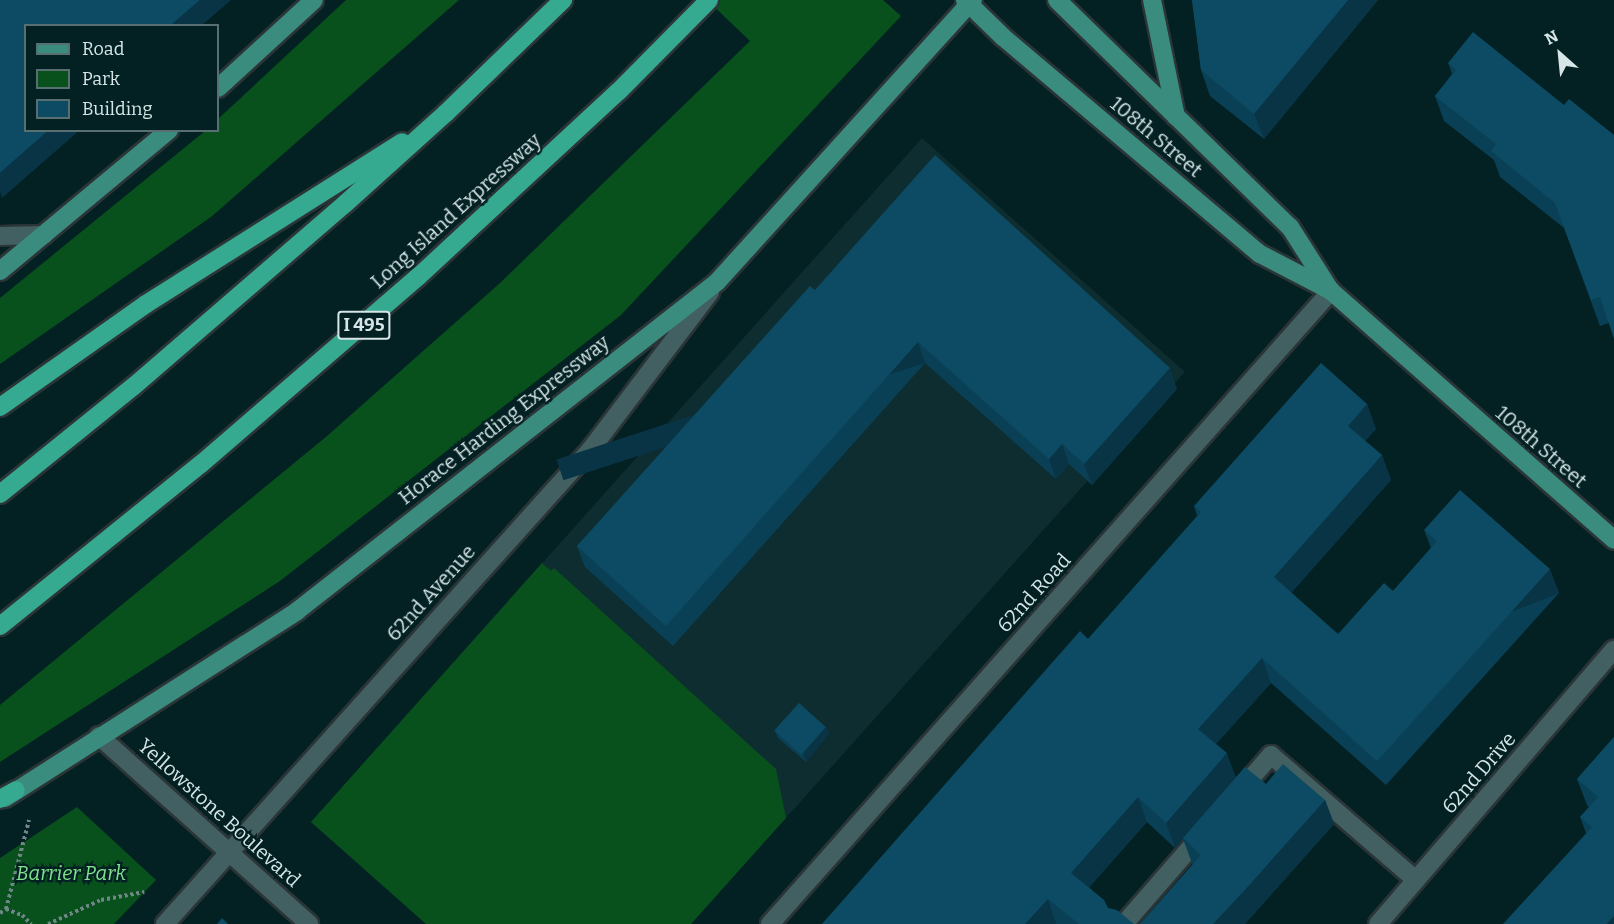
<!DOCTYPE html>
<html>
<head>
<meta charset="utf-8">
<style>
  body { margin:0 }
  #map { position:relative; width:1614px; height:924px; overflow:hidden; background:#032023; font-family:Bitter,serif }
  div>[style] { position:absolute }
  .built>* { inset:0; background:#0e2d30 }
  .green>* { inset:0; background:#08501c }
  .path>* { height:4px; margin-top:-2px; transform-origin:0; background:repeating-linear-gradient(90deg,#708688 0 3px,transparent 0 6px) }
  .roads { filter:drop-shadow(2px 0 #2b3537) drop-shadow(-2px 0 #2b3537) drop-shadow(0 2px #2b3537) drop-shadow(0 -2px #2b3537) }
  .minor>* { height:18px; margin:-9px; padding:0 9px; transform-origin:9px; border-radius:9px; background:#426062 }
  .major>* { height:18px; margin:-9px; padding:0 9px; transform-origin:9px; border-radius:9px; background:#3a8c7e }
  .highway>* { height:18px; margin:-9px; padding:0 9px; transform-origin:9px; border-radius:9px; background:#35aa90 }
  .wall>* { inset:0; background:#0a4055 }
  .shaded-wall>* { inset:0; background:#083445; transform-origin:0 0 }
  .building>* { inset:0; background:#0c4b63; transform-origin:0 0 }
  span { translate:-50% -50%; white-space:nowrap; text-align:center; line-height:1.15; -webkit-text-stroke:4.5px #032023; paint-order:stroke }
  .shield-label span { padding:2px 4px; background:#032023; border:2px solid; border-radius:4px; -webkit-text-stroke-width:0 }
  .shield-label { font-size:18px; color:#d6e6e7; font-weight:700 }
  .street-label { font-size:20px; color:#d6e6e7 }
  .park-label { font-size:20px; color:#7fe18c; font-style:italic }
  .legend { position:absolute; left:24px; top:24px; width:195px; height:108px; box-sizing:border-box; background:#032023; border:2px solid #576f71; margin:0; padding:8px 10px; list-style:none; font-size:18px; color:#d6e6e7 }
  .legend li { display:flex; align-items:center; gap:12px; height:30px }
  .legend b { width:30px; border:2px solid #576f71 }
  .north { position:absolute; left:1530px; top:24px; width:60px; height:60px; -webkit-text-stroke:4px #032023; paint-order:stroke; rotate:333deg; font-size:16px; font-weight:700; line-height:24px; text-align:center; color:#d6e6e7 }
  .north::after { content:''; display:block; margin:auto; width:21px; height:27px; background:#d6e6e7; clip-path:polygon(50% 0,100% 100%,50% 72%,0 100%) }
</style>
</head>
<body>
<div id="map">
  <div class="built">
    <i style="clip-path:polygon(922px 138px,1185px 372px,691px 924px,426px 924px,311px 822px)"></i>
  </div>
  <div class="green">
    <i style="clip-path:polygon(346px 0,459px 0,211px 217px,0 364px,0 298px,205px 131px,218px 130px,218px 119px)"></i>
    <i style="clip-path:polygon(707px 0,883px 0,901px 16px,621px 315px,280px 581px,0 762px,0 705px,327px 436px,500px 283px,750px 41px)"></i>
    <i style="clip-path:polygon(542px 563px,551px 571px,554px 568px,776px 769px,786px 818px,691px 924px,426px 924px,311px 822px)"></i>
    <i style="clip-path:polygon(77px 807px,156px 880px,114px 924px,0 924px,0 858px)"></i>
  </div>
  <div class="path">
    <i style="left:6px;top:909px;width:92px;rotate:-75.5deg"></i>
    <i style="left:0;top:913px;width:7px;rotate:-34deg"></i>
    <i style="left:6px;top:909px;width:17px;rotate:21deg"></i>
    <i style="left:22px;top:915px;width:13px;rotate:45deg"></i>
    <i style="left:48px;top:924px;width:58px;rotate:-24.4deg"></i>
    <i style="left:101px;top:900px;width:44px;rotate:-10.5deg"></i>
  </div>
  <div class="roads">
    <div class="minor">
      <i style="left:0;top:236px;width:44px;rotate:-1.3deg"></i>
      <i style="left:99px;top:736px;width:282px;rotate:41.8deg"></i>
      <i style="left:1239px;top:792px;width:49px;rotate:-49.1deg"></i>
      <i style="left:1271px;top:755px;width:191px;rotate:40.8deg"></i>
      <i style="left:165px;top:924px;width:638px;rotate:-48.11deg"></i>
      <i style="left:591px;top:449px;width:197px;rotate:-52.8deg"></i>
      <i style="left:770px;top:924px;width:846px;rotate:-48.45deg"></i>
      <i style="left:1124px;top:924px;width:121px;rotate:-49deg"></i>
      <i style="left:1378px;top:924px;width:362px;rotate:-49.3deg"></i>
    </div>
    <div class="major">
      <i style="left:965px;top:0;width:53px;rotate:44.2deg"></i>
      <i style="left:1003px;top:37px;width:336px;rotate:40.2deg"></i>
      <i style="left:1260px;top:254px;width:80px;rotate:27.5deg"></i>
      <i style="left:1331px;top:291px;width:377px;rotate:41.3deg"></i>
      <i style="left:1057px;top:0;width:325px;rotate:44.3deg"></i>
      <i style="left:1290px;top:227px;width:75px;rotate:57.6deg"></i>
      <i style="left:1152px;top:0;width:119px;rotate:78.4deg"></i>
      <i style="left:218px;top:88px;width:130px;rotate:-42.5deg"></i>
      <i style="left:0;top:271px;width:220px;rotate:-39.8deg"></i>
      <i style="left:5px;top:798px;width:347px;rotate:-32.6deg"></i>
      <i style="left:297px;top:611px;width:534px;rotate:-38.07deg"></i>
      <i style="left:717px;top:282px;width:381px;rotate:-47.8deg"></i>
    </div>
    <div class="highway">
      <i style="left:0;top:407px;width:179px;rotate:-35.2deg"></i>
      <i style="left:146px;top:304px;width:303px;rotate:-32.3deg"></i>
      <i style="left:0;top:494px;width:172px;rotate:-38.9deg"></i>
      <i style="left:134px;top:386px;width:280px;rotate:-40.8deg"></i>
      <i style="left:346px;top:203px;width:135px;rotate:-42deg"></i>
      <i style="left:446px;top:113px;width:163px;rotate:-44deg"></i>
      <i style="left:0;top:626px;width:258px;rotate:-38.9deg"></i>
      <i style="left:201px;top:464px;width:288px;rotate:-40.8deg"></i>
      <i style="left:419px;top:276px;width:272px;rotate:-42.8deg"></i>
      <i style="left:619px;top:91px;width:128px;rotate:-45.3deg"></i>
      <i style="left:0;top:799px;width:18px;rotate:-29deg"></i>
    </div>
  </div>
  <div class="wall">
    <i style="clip-path:polygon(1192px 0,1378px 0,1264px 139px,1210px 96px,1201px 70px)"></i>
    <i style="clip-path:polygon(1448px 63px,1564px 105px,1609px 323px,1600px 326px,1564px 228px,1500px 177px,1494px 160px,1444px 121px,1435px 96px,1452px 74px)"></i>
    <i style="clip-path:polygon(815px 290px,1177px 389px,1092px 485px,1069px 464px,1056px 479px,925px 363px,673px 646px,585px 567px,577px 546px)"></i>
    <i style="clip-path:polygon(1367px 404px,1376px 429px,1365px 441px,1382px 455px,1391px 480px,1291px 593px,1338px 634px,1393px 591px,1431px 548px,1424px 530px,1559px 593px,1386px 785px,1271px 683px,1216px 744px,1236px 777px,1325px 800px,1334px 824px,1245px 924px,1140px 924px,1193px 864px,1192px 863px,1183px 839px,1175px 848px,1147px 822px,1089px 887px,1108px 908px,1134px 924px,822px 924px,1088px 639px,1197px 516px,1194px 506px)"></i>
    <i style="clip-path:polygon(826px 727px,829px 734px,806px 762px,778px 738px,775px 731px)"></i>
    <i style="clip-path:polygon(1614px 737px,1614px 924px,1586px 833px,1580px 817px,1589px 807px,1587px 805px,1577px 779px)"></i>
  </div>
  <div class="shaded-wall">
    <i style="clip-path:polygon(200px 0,231px 0,201px 26px,170px 26px)"></i>
    <i style="clip-path:polygon(1348px 0,1378px 0,1264px 139px,1254px 114px)"></i>
    <i style="clip-path:polygon(49px 130px,80px 130px,2px 198px,0 192px,0 173px)"></i>
    <i style="left:918px;top:342px;width:22px;height:380px;rotate:72deg"></i>
    <i style="clip-path:polygon(1170px 368px,1177px 389px,1092px 485px,1084px 464px)"></i>
    <i style="clip-path:polygon(1367px 404px,1376px 429px,1357px 450px,1348px 426px)"></i>
    <i style="clip-path:polygon(1062px 444px,1069px 464px,1056px 479px,1049px 459px)"></i>
    <i style="clip-path:polygon(1382px 455px,1391px 480px,1283px 602px,1274px 577px)"></i>
    <i style="left:1550px;top:569px;width:26px;height:258px;rotate:69deg"></i>
    <i style="clip-path:polygon(1262px 658px,1271px 683px,1207px 754px,1198px 729px)"></i>
    <i style="clip-path:polygon(826px 727px,829px 734px,806px 762px,803px 754px)"></i>
    <i style="clip-path:polygon(1227px 753px,1236px 778px,1175px 848px,1166px 823px)"></i>
    <i style="clip-path:polygon(1138px 797px,1147px 822px,1080px 898px,1071px 873px)"></i>
    <i style="clip-path:polygon(1325px 800px,1334px 824px,1245px 924px,1213px 924px)"></i>
    <i style="clip-path:polygon(1048px 899px,1056px 924px,1025px 924px)"></i>
    <i style="clip-path:polygon(1614px 916px,1614px 924px,1607px 924px)"></i>
  </div>
  <div class="building">
    <i style="clip-path:polygon(0 0,200px 0,170px 26px,26px 26px,26px 130px,49px 130px,0 173px)"></i>
    <i style="clip-path:polygon(1192px 0,1348px 0,1254px 114px,1201px 70px)"></i>
    <i style="clip-path:polygon(1473px 32px,1564px 105px,1569px 99px,1614px 135px,1614px 339px,1600px 297px,1591px 300px,1555px 203px,1491px 151px,1496px 144px,1435px 96px,1456px 70px,1448px 63px)"></i>
    <i style="clip-path:polygon(935px 155px,1170px 368px,1084px 464px,1062px 444px,1049px 459px,918px 342px,666px 626px,577px 546px,810px 286px,815px 290px)"></i>
    <i style="clip-path:polygon(1321px 363px,1367px 404px,1348px 426px,1382px 455px,1274px 577px,1338px 634px,1384px 583px,1393px 591px,1437px 541px,1424px 530px,1460px 490px,1550px 569px,1377px 761px,1262px 658px,1198px 729px,1227px 753px,1166px 823px,1138px 797px,1071px 873px,1104px 900px,1108px 908px,1117px 910px,1134px 924px,1079px 924px,1048px 899px,1025px 924px,822px 924px,1080px 631px,1088px 639px,1201px 512px,1194px 506px)"></i>
    <i style="left:799px;top:703px;width:36px;height:37px;rotate:42deg"></i>
    <i style="clip-path:polygon(1614px 737px,1614px 916px,1607px 924px,1503px 924px,1592px 827px,1580px 817px,1598px 797px,1577px 779px)"></i>
    <i style="clip-path:polygon(1283px 764px,1325px 800px,1244px 891px,1213px 924px,1140px 924px,1201px 855px,1183px 838px,1245px 767px,1266px 784px)"></i>
    <i style="clip-path:polygon(222px 918px,228px 924px,217px 924px)"></i>
  </div>
  <div class="shield-label">
    <span style="left:364px;top:325px">I 495</span>
  </div>
  <div class="street-label">
    <span style="left:1156px;top:137px;rotate:40deg">108th Street</span>
    <span style="left:456px;top:211px;rotate:-42deg">Long Island Expressway</span>
    <span style="left:504px;top:420px;rotate:-38deg">Horace Harding Expressway</span>
    <span style="left:1541px;top:447px;rotate:41deg">108th Street</span>
    <span style="left:431px;top:593px;rotate:-48deg">62nd Avenue</span>
    <span style="left:1034px;top:593px;rotate:-48deg">62nd Road</span>
    <span style="left:1479px;top:773px;rotate:-49deg">62nd Drive</span>
    <span style="left:219px;top:813px;rotate:42deg">Yellowstone Boulevard</span>
  </div>
  <div class="park-label">
    <span style="left:71px;top:873px">Barrier Park</span>
  </div>
  <ul class="legend">
  <li><b style="height:8px;background:#3a8c7e"></b>Road</li>
  <li><b style="height:16px;background:#08501c"></b>Park</li>
  <li><b style="height:16px;background:#0c4b63"></b>Building</li>
  </ul>
  <div class="north">N</div>
</div>
</body>
</html>
